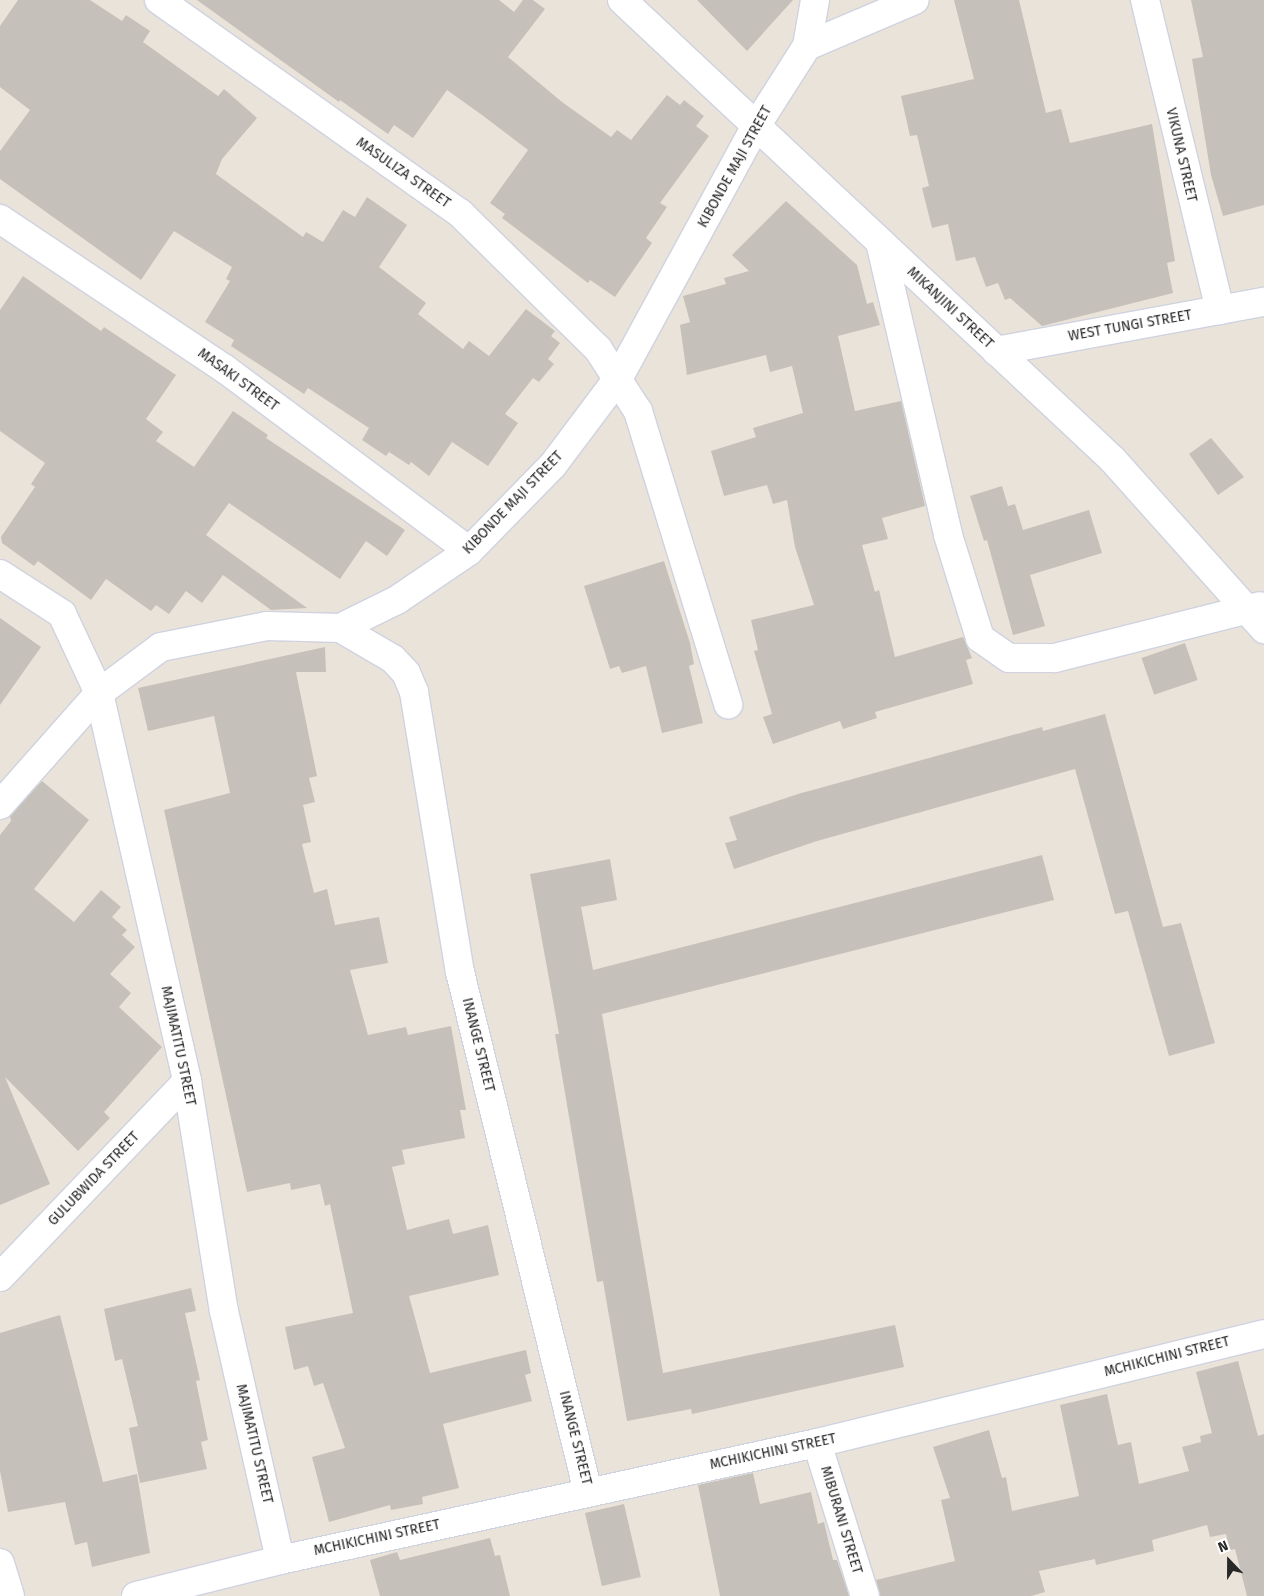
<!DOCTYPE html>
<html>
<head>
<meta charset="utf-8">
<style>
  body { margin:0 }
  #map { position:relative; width:1264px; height:1596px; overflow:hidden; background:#eae3da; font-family:"Fira Sans",sans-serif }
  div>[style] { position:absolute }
  .building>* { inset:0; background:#c5c0b9; transform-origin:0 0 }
  .roads { filter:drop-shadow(1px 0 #cfd2e0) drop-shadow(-1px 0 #cfd2e0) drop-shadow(0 1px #cfd2e0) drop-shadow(0 -1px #cfd2e0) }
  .minor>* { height:28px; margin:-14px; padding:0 14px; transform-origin:14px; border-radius:14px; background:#fff }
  span { translate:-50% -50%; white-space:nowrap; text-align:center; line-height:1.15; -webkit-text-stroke:5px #fff; paint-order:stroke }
  .street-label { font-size:14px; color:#282828 }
  .north { position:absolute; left:1204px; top:1536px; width:50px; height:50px; -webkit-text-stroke:4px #fff; paint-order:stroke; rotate:338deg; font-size:14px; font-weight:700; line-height:20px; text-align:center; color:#282828 }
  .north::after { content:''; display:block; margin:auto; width:18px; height:22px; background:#282828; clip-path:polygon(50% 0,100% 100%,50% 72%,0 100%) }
</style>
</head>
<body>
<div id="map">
  <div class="building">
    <i style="clip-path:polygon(18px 0,90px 0,122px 21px,126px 15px,150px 31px,143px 42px,218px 96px,224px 89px,257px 118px,222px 159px,216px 174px,303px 237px,306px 232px,323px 242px,343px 210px,355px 217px,367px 197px,407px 225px,379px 267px,426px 303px,418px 314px,463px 349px,469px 341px,489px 356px,526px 309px,555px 331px,551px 336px,560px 343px,548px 359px,554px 364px,539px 382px,533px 378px,505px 414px,518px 423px,488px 466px,452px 442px,429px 476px,411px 462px,409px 465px,389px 452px,386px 456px,362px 440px,369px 428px,308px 388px,304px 394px,231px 346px,234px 340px,205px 322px,230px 281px,226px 279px,232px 267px,174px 231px,141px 280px,0 179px,0 151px,30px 110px,0 87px,0 26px)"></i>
    <i style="clip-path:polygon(197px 0,499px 0,514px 12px,523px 0,533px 0,545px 9px,508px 57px,562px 102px,611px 137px,617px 130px,631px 140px,667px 95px,680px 105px,684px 100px,704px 116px,696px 126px,709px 136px,660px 203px,667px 207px,646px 238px,652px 243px,615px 297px,590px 280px,588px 283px,502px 218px,505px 214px,490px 203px,528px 150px,482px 115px,447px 90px,413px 138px,394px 125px,388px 134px,340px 100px,339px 102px)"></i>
    <i style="clip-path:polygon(697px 0,793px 0,747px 51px)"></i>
    <i style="clip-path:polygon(954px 0,1019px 0,1046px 113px,1061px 109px,1070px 143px,1152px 124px,1175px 261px,1167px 263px,1173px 293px,1042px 326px,1010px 298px,1005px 300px,998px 283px,986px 287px,975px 257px,956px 261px,948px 224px,932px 228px,922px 188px,929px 186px,917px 135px,910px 136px,901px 96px,974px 79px)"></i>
    <i style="clip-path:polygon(1191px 0,1264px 0,1264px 205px,1223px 216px,1211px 175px,1192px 59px,1203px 57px)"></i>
    <i style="clip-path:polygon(786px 201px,857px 265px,867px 304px,873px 302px,880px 325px,838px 336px,855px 411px,901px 401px,925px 506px,882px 518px,888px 539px,862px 545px,875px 592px,879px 590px,895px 657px,963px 637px,972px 658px,966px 660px,973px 684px,875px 712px,877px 718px,843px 729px,840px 721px,773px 744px,763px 717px,772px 714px,754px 651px,758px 650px,751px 620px,814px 605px,795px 547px,787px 500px,773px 504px,767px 485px,724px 496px,711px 451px,756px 437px,753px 428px,803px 413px,792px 366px,770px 372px,766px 355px,687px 375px,680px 325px,690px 322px,683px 296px,726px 284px,724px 278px,749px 271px,732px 255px)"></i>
    <i style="clip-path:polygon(23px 276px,101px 331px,104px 327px,176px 375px,146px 419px,163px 432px,156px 441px,194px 467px,233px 411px,268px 435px,266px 438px,405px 530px,387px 556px,366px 541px,340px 579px,229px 503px,206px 535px,307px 608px,271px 610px,223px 575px,202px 603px,186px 591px,169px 614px,156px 605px,151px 611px,106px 579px,91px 600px,38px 561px,34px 566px,2px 543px,1px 537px,35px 487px,31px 484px,45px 463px,0 431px,0 310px)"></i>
    <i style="clip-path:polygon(1211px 438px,1244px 477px,1218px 495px,1189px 454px)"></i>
    <i style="clip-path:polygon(1002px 486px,1008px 506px,1015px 504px,1023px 530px,1089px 510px,1102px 553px,1030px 575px,1045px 626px,1013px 635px,987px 540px,984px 541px,970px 496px)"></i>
    <i style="clip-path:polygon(664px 561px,690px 643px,694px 664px,689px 666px,703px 723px,662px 733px,646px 666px,622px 673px,619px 666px,610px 669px,584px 586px)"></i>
    <i style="clip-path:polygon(0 618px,41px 647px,0 705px)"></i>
    <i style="left:1185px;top:643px;width:39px;height:46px;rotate:71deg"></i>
    <i style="clip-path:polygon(325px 647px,326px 672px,296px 672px,317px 776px,309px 778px,315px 802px,303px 805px,311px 842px,302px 844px,314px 893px,327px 889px,335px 925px,379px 917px,388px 963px,350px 970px,368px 1035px,406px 1027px,408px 1035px,451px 1026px,466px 1110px,460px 1110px,465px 1138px,402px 1150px,405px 1164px,392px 1167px,407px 1230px,449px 1219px,453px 1234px,488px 1225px,499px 1275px,409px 1296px,430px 1373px,526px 1350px,531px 1373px,525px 1375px,532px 1401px,443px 1424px,459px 1488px,422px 1497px,423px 1504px,391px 1510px,390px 1505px,329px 1522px,312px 1457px,345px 1448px,323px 1383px,314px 1386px,308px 1366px,294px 1370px,285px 1327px,353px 1313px,330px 1204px,325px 1206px,320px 1184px,291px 1190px,290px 1183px,247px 1192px,164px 810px,230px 793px,214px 716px,148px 731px,138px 688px)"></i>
    <i style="clip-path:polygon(1105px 714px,1163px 927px,1181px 923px,1215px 1043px,1169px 1056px,1128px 911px,1115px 914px,1075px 769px,817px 841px,734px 869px,725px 843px,737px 840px,729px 817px,798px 794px,1042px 727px,1043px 731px)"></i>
    <i style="clip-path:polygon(42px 781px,89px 820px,34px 889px,74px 922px,101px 890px,121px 907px,112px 917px,127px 930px,122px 935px,135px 947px,110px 974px,131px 993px,119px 1007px,162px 1047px,104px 1112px,110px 1118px,78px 1151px,5px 1077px,50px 1184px,0 1205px,0 835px,11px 821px,10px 816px)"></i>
    <i style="clip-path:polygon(1042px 855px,1054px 900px,602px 1014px,663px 1373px,895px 1325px,904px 1367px,692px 1414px,691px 1409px,627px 1421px,603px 1281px,597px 1282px,555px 1034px,559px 1034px,530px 874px,610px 859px,617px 900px,581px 907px,593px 970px)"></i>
    <i style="clip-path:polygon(191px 1288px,196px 1311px,185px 1313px,200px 1380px,196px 1381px,208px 1440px,201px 1442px,207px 1469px,140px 1483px,129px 1428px,138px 1426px,122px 1359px,115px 1361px,104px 1309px)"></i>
    <i style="clip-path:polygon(60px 1315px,103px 1482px,137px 1474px,150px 1553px,92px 1567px,87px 1542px,75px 1545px,65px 1502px,8px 1512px,0 1471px,0 1333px)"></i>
    <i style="clip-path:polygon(1238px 1361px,1258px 1436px,1264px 1434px,1264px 1596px,1247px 1596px,1235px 1549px,1230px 1550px,1226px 1534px,1210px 1537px,1207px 1525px,1152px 1540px,1154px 1551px,1096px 1565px,1095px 1559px,1039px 1571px,1045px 1592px,1031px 1596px,880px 1596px,876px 1580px,955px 1561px,941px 1500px,950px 1498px,933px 1447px,989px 1430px,1002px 1478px,1006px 1477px,1012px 1511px,1079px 1496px,1060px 1405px,1107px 1394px,1118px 1445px,1131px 1442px,1139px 1484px,1189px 1471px,1182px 1447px,1201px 1442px,1200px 1436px,1212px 1433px,1196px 1372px)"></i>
    <i style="clip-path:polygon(753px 1473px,760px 1504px,811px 1492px,818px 1524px,824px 1522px,833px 1560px,837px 1560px,849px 1596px,720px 1596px,698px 1485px)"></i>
    <i style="left:624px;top:1504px;width:75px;height:40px;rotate:77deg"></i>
    <i style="clip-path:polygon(490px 1538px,495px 1556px,500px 1555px,510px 1596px,380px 1596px,370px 1560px,397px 1552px,400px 1560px)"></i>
  </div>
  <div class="roads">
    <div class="minor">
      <i style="left:159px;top:0;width:369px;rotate:35.3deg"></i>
      <i style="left:460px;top:213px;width:194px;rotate:44.6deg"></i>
      <i style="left:598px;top:349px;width:74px;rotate:57.2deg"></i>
      <i style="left:638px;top:411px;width:307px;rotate:72.9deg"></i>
      <i style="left:622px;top:0;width:673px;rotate:43.13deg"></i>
      <i style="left:1113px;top:460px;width:227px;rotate:48.2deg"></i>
      <i style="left:1145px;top:0;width:319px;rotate:76.4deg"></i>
      <i style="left:807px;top:46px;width:117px;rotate:-23.1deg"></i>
      <i style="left:0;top:219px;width:270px;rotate:33.7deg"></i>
      <i style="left:225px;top:369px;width:304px;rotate:36.7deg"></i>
      <i style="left:880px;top:242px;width:301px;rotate:76.9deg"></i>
      <i style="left:948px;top:535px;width:108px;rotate:72.7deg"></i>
      <i style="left:980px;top:638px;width:35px;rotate:35deg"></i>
      <i style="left:1009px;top:658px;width:46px"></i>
      <i style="left:1055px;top:658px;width:211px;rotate:-14.2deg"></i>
      <i style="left:996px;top:351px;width:272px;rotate:-10.4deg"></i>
      <i style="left:0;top:574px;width:74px;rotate:32.8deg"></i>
      <i style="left:62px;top:614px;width:87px;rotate:64.9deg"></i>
      <i style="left:99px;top:693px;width:398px;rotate:77.2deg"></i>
      <i style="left:187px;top:1081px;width:233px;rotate:80.9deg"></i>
      <i style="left:224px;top:1311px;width:255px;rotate:77.3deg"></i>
      <i style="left:340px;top:628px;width:61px;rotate:30.3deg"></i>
      <i style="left:393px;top:659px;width:19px;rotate:47deg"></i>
      <i style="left:406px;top:673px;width:21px;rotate:67deg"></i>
      <i style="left:414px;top:692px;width:284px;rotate:80.7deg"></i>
      <i style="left:460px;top:972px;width:536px;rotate:76.17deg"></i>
      <i style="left:0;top:805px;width:149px;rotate:-48.5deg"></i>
      <i style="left:99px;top:693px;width:77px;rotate:-36.6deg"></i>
      <i style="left:161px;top:647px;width:108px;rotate:-11.2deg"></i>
      <i style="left:267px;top:626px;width:73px;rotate:1.6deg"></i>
      <i style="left:340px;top:628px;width:64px;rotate:-26.2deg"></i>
      <i style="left:397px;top:600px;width:87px;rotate:-34.2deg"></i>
      <i style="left:469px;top:551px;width:120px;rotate:-45.7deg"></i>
      <i style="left:553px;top:465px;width:110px;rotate:-53.1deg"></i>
      <i style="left:619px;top:377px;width:286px;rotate:-61.4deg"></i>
      <i style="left:756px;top:126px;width:95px;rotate:-57.5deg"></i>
      <i style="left:807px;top:46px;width:47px;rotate:-80.1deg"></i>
      <i style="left:0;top:1277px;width:271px;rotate:-46.3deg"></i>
      <i style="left:817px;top:1443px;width:160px;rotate:72.6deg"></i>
      <i style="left:0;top:1563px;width:34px;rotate:73deg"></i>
      <i style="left:136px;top:1596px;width:148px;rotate:-14deg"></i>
      <i style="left:280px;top:1560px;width:550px;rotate:-12.29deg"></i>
      <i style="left:817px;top:1443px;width:460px;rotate:-13.7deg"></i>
    </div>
  </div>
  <div class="street-label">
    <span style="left:1181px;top:155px;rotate:77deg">VIKUNA STREET</span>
    <span style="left:735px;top:167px;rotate:-61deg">KIBONDE MAJI STREET</span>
    <span style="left:403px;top:173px;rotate:35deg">MASULIZA STREET</span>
    <span style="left:950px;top:308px;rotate:43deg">MIKANJINI STREET</span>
    <span style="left:1130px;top:326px;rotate:-10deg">WEST TUNGI STREET</span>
    <span style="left:238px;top:380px;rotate:36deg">MASAKI STREET</span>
    <span style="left:513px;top:503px;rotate:-46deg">KIBONDE MAJI STREET</span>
    <span style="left:478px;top:1045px;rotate:76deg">INANGE STREET</span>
    <span style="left:178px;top:1046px;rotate:78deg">MAJIMATITU STREET</span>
    <span style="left:94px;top:1179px;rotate:-46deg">GULUBWIDA STREET</span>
    <span style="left:1167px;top:1357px;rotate:-14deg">MCHIKICHINI STREET</span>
    <span style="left:575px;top:1438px;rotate:76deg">INANGE STREET</span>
    <span style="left:254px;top:1444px;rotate:77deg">MAJIMATITU STREET</span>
    <span style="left:773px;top:1452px;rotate:-12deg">MCHIKICHINI STREET</span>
    <span style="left:841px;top:1520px;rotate:73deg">MIBURANI STREET</span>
    <span style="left:377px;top:1538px;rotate:-12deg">MCHIKICHINI STREET</span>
  </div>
  <div class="north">N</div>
</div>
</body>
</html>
